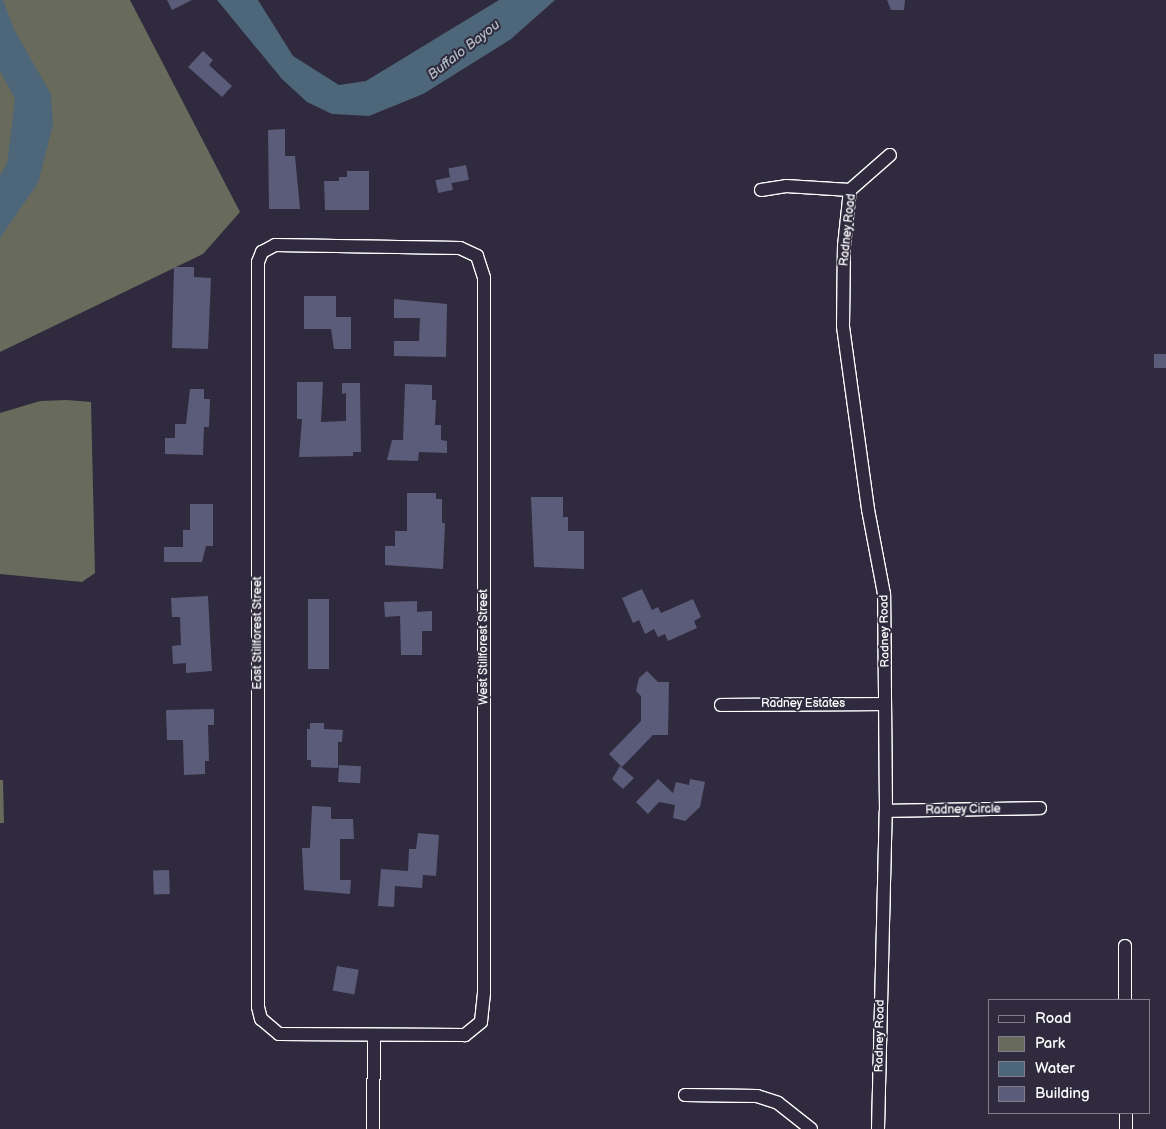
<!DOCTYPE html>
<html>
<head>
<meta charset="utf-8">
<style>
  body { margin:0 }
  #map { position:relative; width:1166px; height:1129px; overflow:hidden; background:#2f2a3d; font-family:"Balsamiq Sans",sans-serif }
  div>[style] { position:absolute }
  .green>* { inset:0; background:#686a5b }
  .water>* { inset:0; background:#4e6679 }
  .building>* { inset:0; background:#5b5c79; transform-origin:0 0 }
  .roads { filter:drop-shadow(1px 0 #fff) drop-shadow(-1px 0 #fff) drop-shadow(0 1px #fff) drop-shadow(0 -1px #fff) }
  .street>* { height:12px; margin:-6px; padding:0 6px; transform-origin:6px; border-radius:6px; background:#2f2a3d }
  span { translate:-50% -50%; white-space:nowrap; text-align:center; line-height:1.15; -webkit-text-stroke:4px #2f2a3d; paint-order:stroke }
  .street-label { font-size:12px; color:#fff }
  .water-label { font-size:14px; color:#afbac3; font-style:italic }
  .legend { position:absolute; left:988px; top:999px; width:162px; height:115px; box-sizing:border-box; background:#2f2a3d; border:1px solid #827f8b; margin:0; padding:6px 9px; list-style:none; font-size:15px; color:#fff }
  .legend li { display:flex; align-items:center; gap:10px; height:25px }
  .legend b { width:25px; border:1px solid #827f8b }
</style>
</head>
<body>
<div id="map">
  <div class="green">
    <i style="clip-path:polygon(0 0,130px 0,240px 212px,203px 254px,0 352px)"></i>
    <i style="clip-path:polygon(67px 400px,91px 402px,95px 573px,82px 582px,0 574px,0 413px,40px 401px)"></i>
    <i style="clip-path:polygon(0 780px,3px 780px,4px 823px,0 823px)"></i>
  </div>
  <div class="water">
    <i style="clip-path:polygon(0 0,3px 0,15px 31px,51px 94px,53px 125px,38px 183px,0 238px,0 175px,7px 164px,15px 99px,0 71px)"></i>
    <i style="clip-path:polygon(217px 0,258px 0,293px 56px,339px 85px,366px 81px,499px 0,555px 0,511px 39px,423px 94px,369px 116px,332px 114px,307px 102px,282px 79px)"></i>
  </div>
  <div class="building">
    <i style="clip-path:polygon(167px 0,192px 0,172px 10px)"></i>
    <i style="clip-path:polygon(887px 0,905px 0,904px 10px,891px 10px)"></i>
    <i style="clip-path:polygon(203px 51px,213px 60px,209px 65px,232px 86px,222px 97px,188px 67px)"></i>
    <i style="clip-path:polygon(285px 129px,285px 156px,295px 156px,300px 209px,269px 209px,268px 130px)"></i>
    <i style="left:466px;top:165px;width:15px;height:18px;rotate:79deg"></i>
    <i style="clip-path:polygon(347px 171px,369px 171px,369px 210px,325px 210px,324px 181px,339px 181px,339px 177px,347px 177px)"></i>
    <i style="left:450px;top:177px;width:13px;height:15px;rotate:77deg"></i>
    <i style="clip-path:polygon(174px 267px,194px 267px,194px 277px,211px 278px,208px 349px,172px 348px)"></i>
    <i style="clip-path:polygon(304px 296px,336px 296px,336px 317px,351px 317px,351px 349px,334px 349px,331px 329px,304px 329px)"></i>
    <i style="clip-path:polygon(394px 299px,447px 304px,446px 357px,394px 356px,394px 341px,419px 341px,420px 318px,394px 318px)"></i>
    <i style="left:1166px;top:354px;width:14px;height:12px;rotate:90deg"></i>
    <i style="clip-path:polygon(297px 382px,323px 382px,321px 422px,346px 421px,346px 393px,342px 394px,342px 383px,360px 383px,361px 452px,353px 452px,353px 456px,299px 457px,302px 419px,297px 419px)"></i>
    <i style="clip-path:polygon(405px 384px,432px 385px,432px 400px,436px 400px,435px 425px,441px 425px,441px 440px,447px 441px,447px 453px,419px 452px,418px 461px,387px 460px,392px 440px,403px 440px)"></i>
    <i style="clip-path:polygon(190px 389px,204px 389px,204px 399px,210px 399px,209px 427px,204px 427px,203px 455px,165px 454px,165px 438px,175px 438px,175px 424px,186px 424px)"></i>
    <i style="clip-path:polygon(407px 493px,436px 493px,436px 499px,442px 499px,442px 523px,445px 523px,443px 569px,385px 565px,385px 546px,395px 546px,395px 531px,407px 531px)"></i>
    <i style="clip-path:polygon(531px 497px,563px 497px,563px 517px,568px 517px,568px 531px,584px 531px,584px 569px,534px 567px)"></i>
    <i style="clip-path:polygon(190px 504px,213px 504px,213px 546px,206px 546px,202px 562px,164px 562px,164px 547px,183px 547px,183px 530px,190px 530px)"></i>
    <i style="clip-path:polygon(642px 589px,652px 610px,658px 607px,661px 613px,693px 599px,701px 617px,694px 621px,697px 628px,668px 641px,665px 634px,658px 637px,654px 629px,645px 634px,639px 620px,633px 623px,622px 598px)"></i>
    <i style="clip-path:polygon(208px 596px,212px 671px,186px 673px,186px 663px,173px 664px,172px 646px,181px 645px,180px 617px,172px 617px,171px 598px)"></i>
    <i style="left:308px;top:599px;width:21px;height:70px"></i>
    <i style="clip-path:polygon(417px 601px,417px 612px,432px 611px,432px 631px,422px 631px,422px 655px,401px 655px,400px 616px,385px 617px,384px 602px)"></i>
    <i style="clip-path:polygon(647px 671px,658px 682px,669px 682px,668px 735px,653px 735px,622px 767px,609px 754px,641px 721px,641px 696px,636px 691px,639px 678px)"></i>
    <i style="clip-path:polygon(214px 709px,214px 725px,208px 725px,209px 761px,205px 761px,205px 774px,184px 775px,183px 740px,167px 740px,166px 710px)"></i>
    <i style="clip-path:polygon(310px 723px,324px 723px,324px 729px,343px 730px,342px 742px,338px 742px,338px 768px,311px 767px,311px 760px,307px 760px,307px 729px,310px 729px)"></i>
    <i style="left:339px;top:765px;width:22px;height:17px;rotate:3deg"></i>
    <i style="clip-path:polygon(620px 766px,634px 778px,623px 789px,612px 779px)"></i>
    <i style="clip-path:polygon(658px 779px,673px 793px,676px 782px,689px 785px,690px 779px,705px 782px,700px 807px,685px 821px,673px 818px,675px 805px,659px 802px,648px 814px,636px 802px)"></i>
    <i style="clip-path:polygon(312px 806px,331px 807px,331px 819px,353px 819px,354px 839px,340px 839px,340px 880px,351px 880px,350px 894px,304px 890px,302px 848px,310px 848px)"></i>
    <i style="clip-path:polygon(418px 833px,439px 835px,436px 876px,423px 875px,422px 888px,395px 886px,394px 907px,378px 906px,381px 869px,408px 871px,409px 849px,416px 849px)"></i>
    <i style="left:169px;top:870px;width:24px;height:16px;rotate:88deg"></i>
    <i style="left:337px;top:966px;width:22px;height:25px;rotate:10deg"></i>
  </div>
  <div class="roads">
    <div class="street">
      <i style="left:761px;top:190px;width:25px;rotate:-9deg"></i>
      <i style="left:786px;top:186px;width:64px;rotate:3.6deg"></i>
      <i style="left:275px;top:245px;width:185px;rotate:0.9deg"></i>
      <i style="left:460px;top:248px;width:19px;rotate:25deg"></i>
      <i style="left:477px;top:256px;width:23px;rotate:72deg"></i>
      <i style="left:484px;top:278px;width:715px;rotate:90deg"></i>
      <i style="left:484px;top:993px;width:29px;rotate:96deg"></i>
      <i style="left:481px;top:1022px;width:21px;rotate:141deg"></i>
      <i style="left:465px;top:1035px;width:186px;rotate:-179.7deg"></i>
      <i style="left:279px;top:1034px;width:23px;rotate:-140deg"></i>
      <i style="left:261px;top:1019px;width:12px;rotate:-104deg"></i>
      <i style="left:258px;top:1007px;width:745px;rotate:-90deg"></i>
      <i style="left:258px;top:262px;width:11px;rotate:-68deg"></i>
      <i style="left:262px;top:252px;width:15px;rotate:-28deg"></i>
      <i style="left:721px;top:705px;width:164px;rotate:-0.3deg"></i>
      <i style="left:886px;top:811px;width:154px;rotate:-1.1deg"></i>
      <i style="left:1125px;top:946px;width:54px;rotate:90deg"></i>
      <i style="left:685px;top:1095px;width:72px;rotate:0.8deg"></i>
      <i style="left:757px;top:1096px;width:22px;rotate:18deg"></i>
      <i style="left:778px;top:1103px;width:42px;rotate:38.2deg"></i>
      <i style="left:373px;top:1129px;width:92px;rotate:-89.4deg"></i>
      <i style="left:878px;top:1129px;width:318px;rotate:-88.6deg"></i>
      <i style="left:886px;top:811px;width:217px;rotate:-90.5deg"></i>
      <i style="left:884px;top:594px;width:86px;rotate:-100.7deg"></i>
      <i style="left:868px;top:509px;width:185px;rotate:-97.8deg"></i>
      <i style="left:843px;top:326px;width:80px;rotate:-89.3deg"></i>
      <i style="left:844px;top:246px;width:56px;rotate:-83.9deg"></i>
      <i style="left:850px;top:190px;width:53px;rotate:-41.2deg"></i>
      <i style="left:1126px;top:1129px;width:16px;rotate:-90deg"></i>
    </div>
  </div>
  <div class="street-label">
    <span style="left:848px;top:230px;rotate:-84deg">Radney Road</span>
    <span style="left:885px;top:631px;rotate:-91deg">Radney Road</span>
    <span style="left:258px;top:633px;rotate:-90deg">East Stillforest Street</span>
    <span style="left:484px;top:647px;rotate:-90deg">West Stillforest Street</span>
    <span style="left:803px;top:704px">Radney Estates</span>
    <span style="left:963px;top:810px;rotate:-1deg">Radney Circle</span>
    <span style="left:880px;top:1036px;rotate:-89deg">Radney Road</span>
  </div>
  <div class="water-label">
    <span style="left:464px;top:50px;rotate:-38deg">Buffalo Bayou</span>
  </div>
  <ul class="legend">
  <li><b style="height:6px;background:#2f2a3d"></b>Road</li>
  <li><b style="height:14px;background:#686a5b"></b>Park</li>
  <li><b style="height:14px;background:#4e6679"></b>Water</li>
  <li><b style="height:14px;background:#5b5c79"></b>Building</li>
  </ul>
</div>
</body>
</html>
